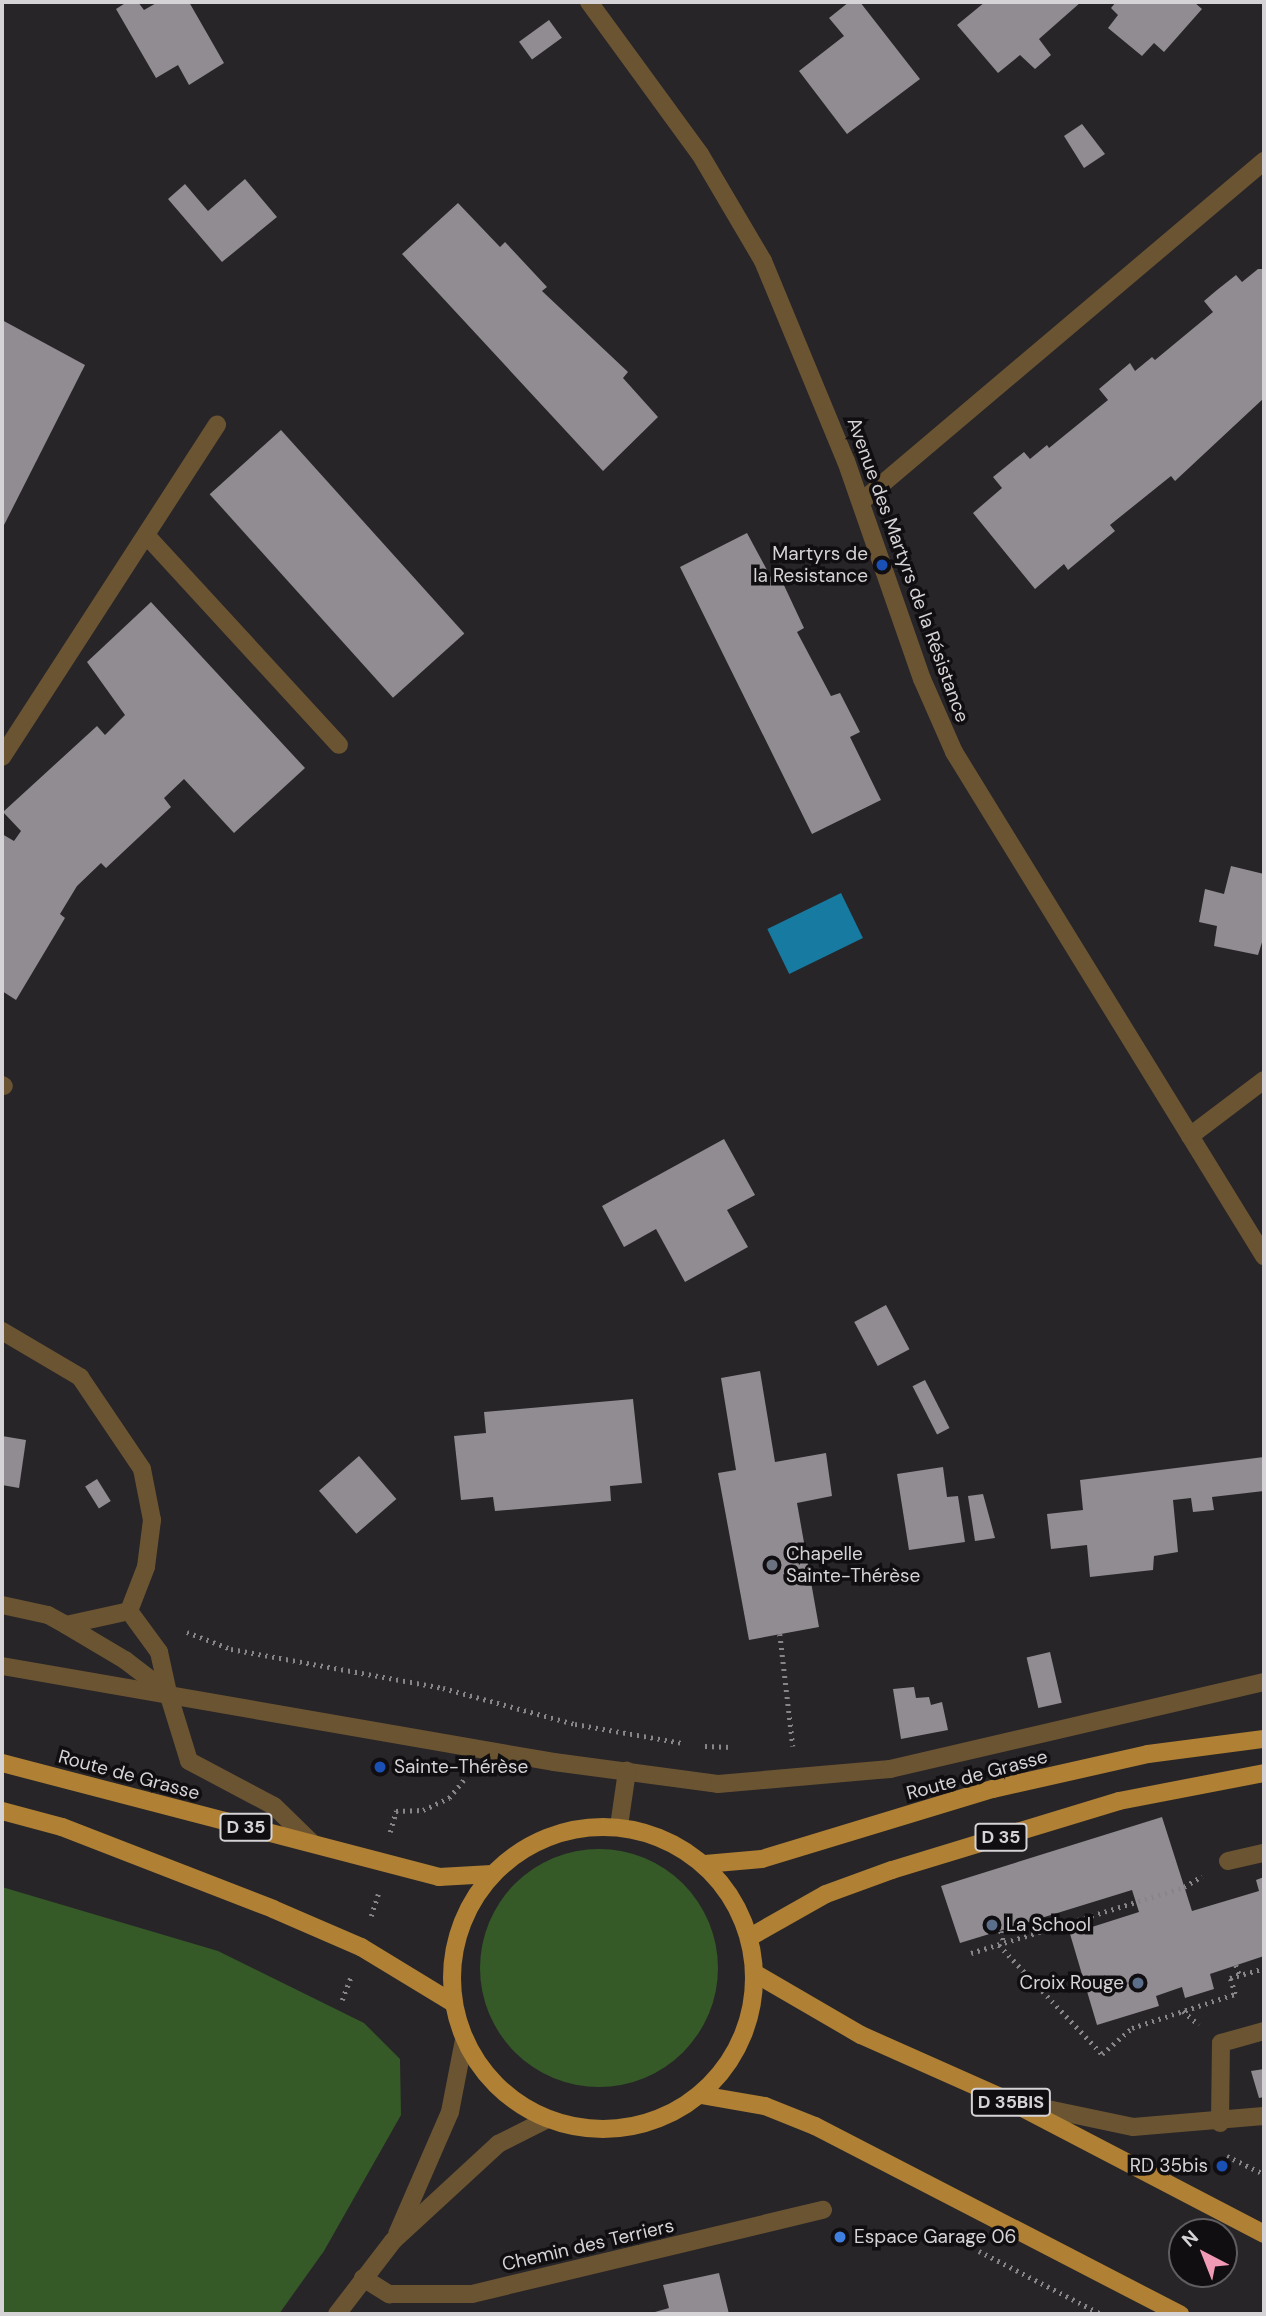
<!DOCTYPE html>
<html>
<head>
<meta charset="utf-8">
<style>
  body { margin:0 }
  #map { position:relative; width:1266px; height:2316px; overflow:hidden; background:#272528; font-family:"DM Sans",sans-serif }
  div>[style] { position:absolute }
  .green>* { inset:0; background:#355927 }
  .round { border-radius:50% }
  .water>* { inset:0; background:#177aa0; transform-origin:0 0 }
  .building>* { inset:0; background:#908c91; transform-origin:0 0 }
  .path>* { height:4.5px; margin-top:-2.25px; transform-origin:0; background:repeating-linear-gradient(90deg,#878587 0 2px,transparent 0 7px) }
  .minor>* { height:18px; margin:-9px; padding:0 9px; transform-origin:9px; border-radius:9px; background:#6b5432 }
  .major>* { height:18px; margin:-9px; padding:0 9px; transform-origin:9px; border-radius:9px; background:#b08034 }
  .major>.ring { margin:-9px; padding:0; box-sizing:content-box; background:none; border:18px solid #b08034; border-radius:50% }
  .dots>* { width:19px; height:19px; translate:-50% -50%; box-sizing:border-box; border:4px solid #100e10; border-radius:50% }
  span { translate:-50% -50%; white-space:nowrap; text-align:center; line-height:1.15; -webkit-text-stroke:7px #100e10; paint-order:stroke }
  .shield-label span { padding:2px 5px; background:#100e10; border:2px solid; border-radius:5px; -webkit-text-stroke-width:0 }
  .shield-label { font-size:18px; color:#d5d3d5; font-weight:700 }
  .poi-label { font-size:19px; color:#d5d3d5 }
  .right { translate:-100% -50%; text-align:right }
  .left { translate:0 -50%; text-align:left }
  .street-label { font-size:19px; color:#d5d3d5 }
  .frame { position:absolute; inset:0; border:4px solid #d5d3d5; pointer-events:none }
  .north { position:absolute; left:1168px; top:2218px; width:70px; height:70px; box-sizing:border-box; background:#100e10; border:2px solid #5f5d5f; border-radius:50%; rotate:318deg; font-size:19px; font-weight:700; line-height:28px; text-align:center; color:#d5d3d5 }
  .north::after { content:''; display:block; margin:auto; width:24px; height:32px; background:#f09ab5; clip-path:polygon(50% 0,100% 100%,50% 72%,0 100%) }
</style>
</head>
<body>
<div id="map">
  <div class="green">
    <i class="round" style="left:480px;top:1849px;width:238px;height:238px"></i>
    <i style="clip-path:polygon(2px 1887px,218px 1951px,364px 2023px,400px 2059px,401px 2115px,324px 2251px,279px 2314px,2px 2314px)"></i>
  </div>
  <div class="water">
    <i style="left:841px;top:893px;width:50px;height:82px;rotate:64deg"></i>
  </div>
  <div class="building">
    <i style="clip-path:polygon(127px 2px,138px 2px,144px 10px,158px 2px,189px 2px,224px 63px,189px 85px,178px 65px,156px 78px,116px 9px)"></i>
    <i style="clip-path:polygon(849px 2px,860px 2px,920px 79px,847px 134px,799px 71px,844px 36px,829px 18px)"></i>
    <i style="clip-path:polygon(985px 2px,1081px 2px,1039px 39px,1051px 55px,1035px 69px,1020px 55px,998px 73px,957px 25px)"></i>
    <i style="clip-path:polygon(1116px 2px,1194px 2px,1202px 9px,1164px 52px,1154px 43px,1142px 56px,1108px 28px,1118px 15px,1111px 8px)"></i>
    <i style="left:549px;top:20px;width:22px;height:37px;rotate:54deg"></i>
    <i style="clip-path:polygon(1082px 124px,1105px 154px,1084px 168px,1064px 136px)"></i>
    <i style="clip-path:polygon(245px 179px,277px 217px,222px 262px,168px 199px,185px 184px,208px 211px)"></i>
    <i style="clip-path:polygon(458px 203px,500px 247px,505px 242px,547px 287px,542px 291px,628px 372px,623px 378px,658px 417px,603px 471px,402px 254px)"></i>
    <i style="clip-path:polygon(1258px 269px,1264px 269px,1264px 398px,1175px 481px,1171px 476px,1110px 525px,1115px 531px,1068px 570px,1064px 564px,1035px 589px,973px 513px,1002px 488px,993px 477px,1024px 452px,1030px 459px,1047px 445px,1049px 448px,1108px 400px,1099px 389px,1130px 363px,1135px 371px,1152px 357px,1155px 360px,1213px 312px,1204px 301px,1217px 290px,1236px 275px,1242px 282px)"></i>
    <i style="clip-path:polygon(2px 320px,85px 365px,2px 529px)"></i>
    <i style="left:281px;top:430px;width:274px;height:96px;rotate:48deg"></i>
    <i style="clip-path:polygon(747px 533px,775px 585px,782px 581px,804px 628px,797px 632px,831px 696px,840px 693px,860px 732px,850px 737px,881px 800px,812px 834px,680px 567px)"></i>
    <i style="clip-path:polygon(151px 602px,305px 768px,234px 833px,184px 779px,164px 798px,171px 807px,106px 868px,101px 863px,77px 886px,60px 914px,65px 918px,16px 1000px,2px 991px,2px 834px,14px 841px,21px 831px,3px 812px,97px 726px,105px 735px,125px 715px,87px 662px)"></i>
    <i style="clip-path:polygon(1231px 866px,1264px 874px,1264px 936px,1258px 955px,1214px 946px,1217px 926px,1199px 922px,1205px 889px,1224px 894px)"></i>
    <i style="clip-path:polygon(724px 1139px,755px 1195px,727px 1210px,748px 1247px,685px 1282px,656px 1229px,624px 1247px,602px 1206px)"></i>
    <i style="left:886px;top:1305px;width:50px;height:36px;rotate:62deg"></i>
    <i style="clip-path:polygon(760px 1371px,775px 1462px,826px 1453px,832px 1496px,797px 1503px,819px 1627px,749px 1640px,718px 1473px,736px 1470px,721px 1378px)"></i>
    <i style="left:925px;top:1380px;width:54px;height:14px;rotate:63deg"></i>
    <i style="clip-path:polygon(633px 1399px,642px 1483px,610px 1486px,611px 1501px,495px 1511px,493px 1497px,461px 1500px,454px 1436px,486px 1433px,484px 1412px)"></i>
    <i style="clip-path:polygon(2px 1436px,26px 1440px,19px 1488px,2px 1485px)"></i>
    <i style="left:359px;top:1456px;width:57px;height:53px;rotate:49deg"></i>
    <i style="clip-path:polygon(1264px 1457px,1264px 1491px,1212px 1497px,1214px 1510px,1193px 1512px,1191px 1498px,1173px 1500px,1178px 1552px,1154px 1556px,1153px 1570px,1090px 1577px,1087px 1545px,1051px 1549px,1047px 1514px,1083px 1510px,1080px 1480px)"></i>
    <i style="clip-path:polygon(943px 1467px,947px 1497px,958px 1496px,965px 1542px,909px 1550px,897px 1474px)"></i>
    <i style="left:97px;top:1479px;width:26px;height:14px;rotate:58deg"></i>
    <i style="clip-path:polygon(983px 1494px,995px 1538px,975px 1541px,968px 1496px)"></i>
    <i style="left:1050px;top:1652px;width:52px;height:24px;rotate:77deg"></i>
    <i style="clip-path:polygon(914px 1687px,916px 1698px,929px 1697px,931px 1705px,942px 1702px,948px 1730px,901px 1739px,893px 1689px)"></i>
    <i style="clip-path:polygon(1162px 1817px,1192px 1911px,1259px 1891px,1256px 1880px,1264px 1877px,1264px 1956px,1210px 1974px,1214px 1989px,1185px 1998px,1182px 1987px,1156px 1996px,1159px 2006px,1097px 2025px,1070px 1934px,1139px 1912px,1132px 1890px,960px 1943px,941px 1886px)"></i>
    <i style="clip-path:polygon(1264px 2069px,1264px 2097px,1259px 2098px,1251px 2071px)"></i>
    <i style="clip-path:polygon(719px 2273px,729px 2314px,648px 2314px,669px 2308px,663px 2285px)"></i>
  </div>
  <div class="path">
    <i style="left:187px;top:1632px;width:47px;rotate:21.1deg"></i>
    <i style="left:231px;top:1649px;width:216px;rotate:10.4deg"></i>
    <i style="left:443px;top:1688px;width:137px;rotate:15.3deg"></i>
    <i style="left:575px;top:1724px;width:110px;rotate:10deg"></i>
    <i style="left:780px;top:1634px;width:113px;rotate:83.4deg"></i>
    <i style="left:705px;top:1746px;width:27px;rotate:2deg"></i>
    <i style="left:390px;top:1832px;width:22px;rotate:-74deg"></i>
    <i style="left:396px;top:1811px;width:27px;rotate:-2deg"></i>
    <i style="left:423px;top:1810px;width:29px;rotate:-25deg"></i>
    <i style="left:449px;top:1798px;width:26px;rotate:-51deg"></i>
    <i style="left:371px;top:1916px;width:23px;rotate:-72deg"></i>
    <i style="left:1001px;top:1931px;width:12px;rotate:76deg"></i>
    <i style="left:999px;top:1945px;width:150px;rotate:46.6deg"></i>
    <i style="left:1102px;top:2054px;width:40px;rotate:-41deg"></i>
    <i style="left:1132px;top:2028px;width:108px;rotate:-18.3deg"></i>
    <i style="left:1235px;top:1994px;width:17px;rotate:-107deg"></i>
    <i style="left:1230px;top:1978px;width:35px;rotate:-16deg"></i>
    <i style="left:971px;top:1953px;width:223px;rotate:-17.2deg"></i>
    <i style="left:1184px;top:1887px;width:21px;rotate:-31deg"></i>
    <i style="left:1236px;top:1965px;width:12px;rotate:70deg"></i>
    <i style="left:342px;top:2000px;width:26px;rotate:-69deg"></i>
    <i style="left:1183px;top:2011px;width:21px;rotate:41deg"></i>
    <i style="left:1227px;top:2156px;width:41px;rotate:25.9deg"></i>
    <i style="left:979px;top:2251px;width:137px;rotate:27.3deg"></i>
  </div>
  <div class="minor">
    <i style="left:589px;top:2px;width:188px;rotate:53.9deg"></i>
    <i style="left:700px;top:154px;width:124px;rotate:59.5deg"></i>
    <i style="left:763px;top:261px;width:217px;rotate:67.5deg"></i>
    <i style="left:846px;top:461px;width:231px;rotate:70.8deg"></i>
    <i style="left:922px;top:679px;width:80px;rotate:66.3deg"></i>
    <i style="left:954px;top:752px;width:592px;rotate:58.41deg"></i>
    <i style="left:862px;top:501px;width:527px;rotate:-40.22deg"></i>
    <i style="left:146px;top:535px;width:285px;rotate:47.4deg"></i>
    <i style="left:2px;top:757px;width:396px;rotate:-57.1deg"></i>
    <i style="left:2px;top:1085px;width:2px;rotate:27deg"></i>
    <i style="left:1190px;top:1136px;width:93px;rotate:-37.1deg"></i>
    <i style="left:2px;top:1331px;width:91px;rotate:30.5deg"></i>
    <i style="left:80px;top:1377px;width:111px;rotate:56deg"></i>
    <i style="left:142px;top:1469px;width:52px;rotate:78.9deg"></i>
    <i style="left:152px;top:1520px;width:47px;rotate:97.3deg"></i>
    <i style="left:146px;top:1567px;width:47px;rotate:111.1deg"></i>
    <i style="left:2px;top:1605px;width:47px;rotate:12.3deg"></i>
    <i style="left:48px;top:1615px;width:21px;rotate:29deg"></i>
    <i style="left:66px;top:1625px;width:69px;rotate:30.7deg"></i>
    <i style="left:125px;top:1660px;width:54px;rotate:37.5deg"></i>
    <i style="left:168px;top:1693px;width:71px;rotate:72.8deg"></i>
    <i style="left:189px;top:1761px;width:96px;rotate:27.9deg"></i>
    <i style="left:274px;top:1806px;width:53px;rotate:44.2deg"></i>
    <i style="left:129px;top:1611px;width:51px;rotate:53.8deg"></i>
    <i style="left:159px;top:1652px;width:42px;rotate:77.6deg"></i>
    <i style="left:66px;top:1625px;width:65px;rotate:-12.5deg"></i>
    <i style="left:2px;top:1666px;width:560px;rotate:9.87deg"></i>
    <i style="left:554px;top:1762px;width:165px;rotate:7.6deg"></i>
    <i style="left:718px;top:1784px;width:173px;rotate:-5deg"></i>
    <i style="left:890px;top:1769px;width:384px;rotate:-13.1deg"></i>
    <i style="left:619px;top:1826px;width:56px;rotate:-81.7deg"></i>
    <i style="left:1228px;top:1861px;width:37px;rotate:-13deg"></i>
    <i style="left:1019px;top:2103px;width:116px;rotate:11.9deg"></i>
    <i style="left:1133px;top:2127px;width:131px;rotate:-4.8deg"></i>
    <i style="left:1220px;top:2123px;width:80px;rotate:-89.3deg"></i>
    <i style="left:1221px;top:2043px;width:45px;rotate:-15.6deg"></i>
    <i style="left:397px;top:2234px;width:133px;rotate:-66.5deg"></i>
    <i style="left:450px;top:2112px;width:73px;rotate:-79deg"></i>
    <i style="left:363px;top:2278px;width:31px;rotate:32deg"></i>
    <i style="left:389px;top:2294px;width:83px"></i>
    <i style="left:472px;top:2294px;width:361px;rotate:-13.5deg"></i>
    <i style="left:337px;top:2314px;width:92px;rotate:-52.5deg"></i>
    <i style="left:393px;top:2241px;width:143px;rotate:-42.7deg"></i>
    <i style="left:498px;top:2144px;width:54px;rotate:-26.6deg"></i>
  </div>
  <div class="major">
    <i style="left:2px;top:1763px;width:452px;rotate:14.6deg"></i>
    <i style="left:439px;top:1877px;width:53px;rotate:-3.2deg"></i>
    <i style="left:2px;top:1811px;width:62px;rotate:14.9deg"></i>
    <i style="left:62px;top:1827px;width:226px;rotate:21.2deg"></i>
    <i style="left:273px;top:1909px;width:96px;rotate:23.4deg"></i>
    <i style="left:361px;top:1947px;width:108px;rotate:31.3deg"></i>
    <i class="ring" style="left:452px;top:1827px;width:284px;height:284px"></i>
    <i style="left:705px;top:1864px;width:57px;rotate:-5deg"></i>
    <i style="left:762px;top:1859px;width:241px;rotate:-16.9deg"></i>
    <i style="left:993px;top:1789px;width:159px;rotate:-12.7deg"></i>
    <i style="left:1148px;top:1754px;width:117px;rotate:-7.4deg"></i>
    <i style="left:750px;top:1937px;width:87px;rotate:-29.5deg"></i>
    <i style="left:826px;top:1894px;width:70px;rotate:-20deg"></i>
    <i style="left:892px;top:1870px;width:237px;rotate:-16.9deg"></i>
    <i style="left:1119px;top:1801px;width:148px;rotate:-10.9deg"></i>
    <i style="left:756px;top:1974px;width:121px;rotate:30.2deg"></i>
    <i style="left:861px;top:2035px;width:160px;rotate:24deg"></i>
    <i style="left:1007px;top:2100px;width:290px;rotate:27.5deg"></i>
    <i style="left:701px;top:2095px;width:65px;rotate:9.8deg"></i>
    <i style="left:765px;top:2106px;width:54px;rotate:21.8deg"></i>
    <i style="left:815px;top:2126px;width:411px;rotate:27.3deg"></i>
  </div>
  <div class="dots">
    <i style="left:882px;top:565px;background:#1a4fb4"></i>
    <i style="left:772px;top:1565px;background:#6b7280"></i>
    <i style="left:380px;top:1767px;background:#1a4fb4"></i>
    <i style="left:992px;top:1925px;background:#5c6f8a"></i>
    <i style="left:1138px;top:1983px;background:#5c6f8a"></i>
    <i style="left:1222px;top:2166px;background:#1a4fb4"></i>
    <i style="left:840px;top:2237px;background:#3f7fe0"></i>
  </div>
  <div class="shield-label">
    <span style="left:246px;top:1827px">D 35</span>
    <span style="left:1001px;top:1837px">D 35</span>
    <span style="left:1011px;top:2102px">D 35BIS</span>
  </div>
  <div class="poi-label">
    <span class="right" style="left:868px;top:565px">Martyrs de<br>la Resistance</span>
    <span class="left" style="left:786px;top:1565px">Chapelle<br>Sainte-Thérèse</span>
    <span class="left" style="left:394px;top:1767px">Sainte-Thérèse</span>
    <span class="left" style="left:1006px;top:1925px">La School</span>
    <span class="right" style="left:1124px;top:1983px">Croix Rouge</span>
    <span class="right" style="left:1208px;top:2166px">RD 35bis</span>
    <span class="left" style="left:854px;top:2237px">Espace Garage 06</span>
  </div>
  <div class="street-label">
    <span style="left:908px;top:570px;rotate:70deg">Avenue des Martyrs de la Résistance</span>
    <span style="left:129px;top:1775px;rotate:15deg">Route de Grasse</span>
    <span style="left:977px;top:1775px;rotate:-15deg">Route de Grasse</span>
    <span style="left:588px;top:2245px;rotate:-13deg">Chemin des Terriers</span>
  </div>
  <div class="frame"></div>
  <div class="north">N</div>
</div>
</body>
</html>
